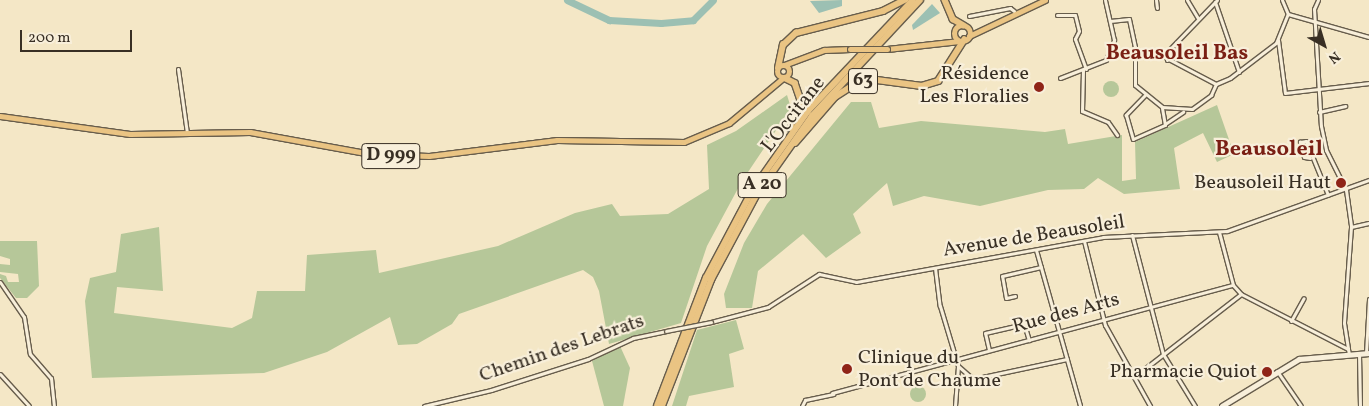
<!DOCTYPE html>
<html>
<head>
<meta charset="utf-8">
<style>
  body { margin:0 }
  #map { position:relative; width:1369px; height:406px; overflow:hidden; background:#f4e7c6; font-family:Vollkorn,serif }
  div>[style] { position:absolute }
  .green>* { inset:0; background:#b6c799 }
  .round { border-radius:50% }
  .water>* { inset:0; background:#9cc0b3 }
  .river>* { height:7px; margin:-3.5px; padding:0 3.5px; transform-origin:3.5px; border-radius:3.5px; background:#9cc0b3 }
  .roads { filter:drop-shadow(1px 0 #675d4c) drop-shadow(-1px 0 #675d4c) drop-shadow(0 1px #675d4c) drop-shadow(0 -1px #675d4c) }
  .street>* { height:3px; margin:-1.5px; padding:0 1.5px; transform-origin:1.5px; border-radius:1.5px; background:#f8efda }
  .secondary>* { height:4.5px; margin:-2.25px; padding:0 2.25px; transform-origin:2.25px; border-radius:2.25px; background:#f8efda }
  .primary>* { height:5px; margin:-2.5px; padding:0 2.5px; transform-origin:2.5px; border-radius:2.5px; background:#eac483 }
  .primary>.ring { margin:-2.5px; padding:0; box-sizing:content-box; background:none; border:5px solid #eac483; border-radius:50% }
  .highway>* { height:5.5px; margin:-2.75px; padding:0 2.75px; transform-origin:2.75px; border-radius:2.75px; background:#eac483 }
  .bridges { filter:drop-shadow(1px 0 #675d4c) drop-shadow(-1px 0 #675d4c) drop-shadow(0 1px #675d4c) drop-shadow(0 -1px #675d4c) }
  .street-bridge>* { height:3px; margin:-1.5px; padding:0 1.5px; transform-origin:1.5px; border-radius:1.5px; background:#f8efda }
  .primary-bridge>* { height:5px; margin:-2.5px; padding:0 2.5px; transform-origin:2.5px; border-radius:2.5px; background:#eac483 }
  .dots>* { width:14px; height:14px; translate:-50% -50%; box-sizing:border-box; border:2px solid #f8efda; border-radius:50% }
  span { translate:-50% -50%; white-space:nowrap; text-align:center; line-height:1.15; -webkit-text-stroke:4.5px #f8efda; paint-order:stroke }
  .shield-label span { padding:1px 4px; background:#f8efda; border:1px solid; border-radius:4px; -webkit-text-stroke-width:0 }
  .shield-label { font-size:19px; color:#382f24; font-weight:700 }
  .poi-label { font-size:20px; color:#382f24 }
  .right { translate:-100% -50%; text-align:right }
  .left { translate:0 -50%; text-align:left }
  .street-label { font-size:20px; color:#382f24 }
  .neighbourhood-label { font-size:21px; color:#7a1f14; font-weight:700 }
  .quarter-label { font-size:22px; color:#7a1f14; font-weight:700 }
  .north { position:absolute; left:1299px; top:20px; width:50px; height:50px; -webkit-text-stroke:4px #f8efda; paint-order:stroke; rotate:141deg; font-size:14px; font-weight:700; line-height:20px; text-align:center; color:#382f24 }
  .north::after { content:''; display:block; margin:auto; width:18px; height:22px; background:#382f24; clip-path:polygon(50% 0,100% 100%,50% 72%,0 100%) }
  .scale { position:absolute; left:20px; top:30px; width:112px; height:22px; box-sizing:border-box; border:2px solid #382f24; border-top:0; padding-left:6px; font-size:15px; line-height:18px; white-space:nowrap; color:#382f24; -webkit-text-stroke:4px #f8efda; paint-order:stroke }
</style>
</head>
<body>
<div id="map">
  <div class="green">
    <i class="round" style="left:1103px;top:81px;width:16px;height:16px"></i>
    <i style="clip-path:polygon(787px 95px,791px 108px,742px 181px,707px 246px,681px 323px,609px 344px,599px 291px,593px 277px,583px 270px,459px 314px,452px 324px,417px 344px,398px 345px,390px 317px,327px 352px,264px 373px,92px 378px,85px 301px,90px 278px,116px 272px,121px 234px,159px 227px,163px 291px,117px 287px,114px 313px,232px 328px,252px 318px,257px 291px,305px 291px,307px 255px,376px 250px,379px 273px,498px 246px,575px 213px,612px 204px,620px 216px,668px 214px,709px 189px,707px 145px,736px 131px)"></i>
    <i style="clip-path:polygon(851px 102px,871px 102px,879px 128px,921px 121px,1045px 132px,1065px 129px,1068px 144px,1122px 135px,1122px 181px,1136px 179px,1135px 142px,1217px 105px,1234px 154px,1217px 162px,1203px 133px,1174px 148px,1180px 189px,1124px 194px,1098px 178px,1084px 189px,1048px 190px,980px 206px,924px 196px,893px 206px,887px 183px,853px 214px,861px 233px,826px 258px,803px 234px,758px 271px,752px 308px,726px 308px,724px 294px,744px 243px,767px 204px)"></i>
    <i style="clip-path:polygon(0 241px,37px 241px,39px 286px,27px 298px,16px 298px,0 278px,0 274px,6px 276px,8px 282px,19px 282px,18px 274px,0 272px,0 264px,10px 265px,10px 259px,0 256px)"></i>
    <i style="clip-path:polygon(736px 320px,744px 349px,729px 354px,734px 387px,689px 396px,686px 406px,672px 406px,697px 330px)"></i>
    <i style="clip-path:polygon(620px 346px,630px 368px,623px 406px,604px 406px,592px 361px)"></i>
    <i class="round" style="left:910px;top:386px;width:16px;height:16px"></i>
  </div>
  <div class="water">
    <i style="clip-path:polygon(842px 0,842px 6px,819px 13px,810px 1px)"></i>
    <i style="clip-path:polygon(932px 4px,940px 13px,913px 30px,912px 25px)"></i>
  </div>
  <div class="river">
    <i style="left:567px;top:0;width:47px;rotate:25.5deg"></i>
    <i style="left:609px;top:20px;width:52px;rotate:3.3deg"></i>
    <i style="left:661px;top:23px;width:32px;rotate:-5deg"></i>
    <i style="left:693px;top:20px;width:28px;rotate:-45deg"></i>
  </div>
  <div class="roads">
    <div class="street">
      <i style="left:1156px;top:0;width:8px;rotate:83deg"></i>
      <i style="left:1187px;top:0;width:21px;rotate:59deg"></i>
      <i style="left:1282px;top:0;width:15px;rotate:67deg"></i>
      <i style="left:1288px;top:14px;width:84px;rotate:15.9deg"></i>
      <i style="left:1318px;top:0;width:10px;rotate:114deg"></i>
      <i style="left:1314px;top:9px;width:117px;rotate:86.6deg"></i>
      <i style="left:1321px;top:126px;width:25px;rotate:78deg"></i>
      <i style="left:1326px;top:150px;width:45px;rotate:63.4deg"></i>
      <i style="left:1346px;top:190px;width:37px;rotate:82deg"></i>
      <i style="left:1351px;top:227px;width:96px;rotate:94.2deg"></i>
      <i style="left:1344px;top:323px;width:26px;rotate:81deg"></i>
      <i style="left:1215px;top:2px;width:74px;rotate:71.1deg"></i>
      <i style="left:1057px;top:15px;width:18px"></i>
      <i style="left:1075px;top:15px;width:16px;rotate:76deg"></i>
      <i style="left:1079px;top:31px;width:9px;rotate:117deg"></i>
      <i style="left:1075px;top:39px;width:32px;rotate:70deg"></i>
      <i style="left:969px;top:16px;width:42px;rotate:-11deg"></i>
      <i style="left:1010px;top:8px;width:5px;rotate:37deg"></i>
      <i style="left:1110px;top:21px;width:19px;rotate:-6deg"></i>
      <i style="left:1129px;top:19px;width:29px;rotate:78deg"></i>
      <i style="left:1135px;top:47px;width:38px;rotate:90deg"></i>
      <i style="left:1135px;top:85px;width:35px;rotate:39deg"></i>
      <i style="left:1162px;top:107px;width:30px;rotate:4deg"></i>
      <i style="left:1192px;top:109px;width:24px;rotate:-36deg"></i>
      <i style="left:1211px;top:95px;width:12px;rotate:-66deg"></i>
      <i style="left:1278px;top:40px;width:53px;rotate:82.5deg"></i>
      <i style="left:1285px;top:93px;width:85px;rotate:-6.8deg"></i>
      <i style="left:1111px;top:51px;width:56px;rotate:1deg"></i>
      <i style="left:1167px;top:52px;width:72px;rotate:-46.1deg"></i>
      <i style="left:1159px;top:54px;width:64px;rotate:27.8deg"></i>
      <i style="left:1167px;top:60px;width:9px;rotate:-72deg"></i>
      <i style="left:178px;top:69px;width:65px;rotate:82deg"></i>
      <i style="left:1083px;top:70px;width:41px;rotate:91.4deg"></i>
      <i style="left:1082px;top:111px;width:28px;rotate:23deg"></i>
      <i style="left:1108px;top:122px;width:16px;rotate:55deg"></i>
      <i style="left:1060px;top:78px;width:49px;rotate:-21.4deg"></i>
      <i style="left:1106px;top:60px;width:22px;rotate:-68deg"></i>
      <i style="left:1114px;top:40px;width:41px;rotate:-102.7deg"></i>
      <i style="left:1216px;top:84px;width:15px;rotate:-23deg"></i>
      <i style="left:1230px;top:78px;width:58px;rotate:-37.3deg"></i>
      <i style="left:1276px;top:43px;width:31px;rotate:-68deg"></i>
      <i style="left:1145px;top:95px;width:28px;rotate:134deg"></i>
      <i style="left:1126px;top:115px;width:25px;rotate:74deg"></i>
      <i style="left:1133px;top:139px;width:35px;rotate:-24deg"></i>
      <i style="left:1165px;top:125px;width:17px;rotate:-100deg"></i>
      <i style="left:1319px;top:112px;width:27px;rotate:-13deg"></i>
      <i style="left:1165px;top:124px;width:22px;rotate:-34deg"></i>
      <i style="left:1310px;top:158px;width:6px;rotate:-171deg"></i>
      <i style="left:1304px;top:157px;width:16px;rotate:-105deg"></i>
      <i style="left:1300px;top:142px;width:6px;rotate:-9deg"></i>
      <i style="left:1306px;top:141px;width:58px;rotate:67.8deg"></i>
      <i style="left:1351px;top:227px;width:18px;rotate:-13deg"></i>
      <i style="left:1219px;top:232px;width:55px;rotate:75.2deg"></i>
      <i style="left:1233px;top:285px;width:12px;rotate:48deg"></i>
      <i style="left:1241px;top:294px;width:120px;rotate:27.2deg"></i>
      <i style="left:1348px;top:349px;width:5px;rotate:79deg"></i>
      <i style="left:1132px;top:235px;width:123px;rotate:75.4deg"></i>
      <i style="left:1163px;top:354px;width:61px;rotate:58.4deg"></i>
      <i style="left:1084px;top:241px;width:87px;rotate:76deg"></i>
      <i style="left:1105px;top:325px;width:93px;rotate:60.9deg"></i>
      <i style="left:1036px;top:250px;width:162px;rotate:74.2deg"></i>
      <i style="left:935px;top:268px;width:38px;rotate:83deg"></i>
      <i style="left:940px;top:306px;width:63px;rotate:73.3deg"></i>
      <i style="left:958px;top:366px;width:40px;rotate:94.3deg"></i>
      <i style="left:0;top:282px;width:42px;rotate:55.6deg"></i>
      <i style="left:24px;top:317px;width:37px;rotate:81deg"></i>
      <i style="left:30px;top:354px;width:32px;rotate:49deg"></i>
      <i style="left:51px;top:378px;width:28px;rotate:84deg"></i>
      <i style="left:1015px;top:296px;width:9px;rotate:167deg"></i>
      <i style="left:1006px;top:298px;width:22px;rotate:-100deg"></i>
      <i style="left:1002px;top:276px;width:40px;rotate:-13deg"></i>
      <i style="left:1291px;top:321px;width:26px;rotate:-61deg"></i>
      <i style="left:711px;top:322px;width:59px;rotate:-14.7deg"></i>
      <i style="left:768px;top:307px;width:61px;rotate:-32.9deg"></i>
      <i style="left:819px;top:274px;width:38px;rotate:12deg"></i>
      <i style="left:856px;top:282px;width:251px;rotate:-10.3deg"></i>
      <i style="left:1103px;top:237px;width:124px;rotate:-2.8deg"></i>
      <i style="left:1227px;top:231px;width:151px;rotate:-19.8deg"></i>
      <i style="left:989px;top:350px;width:17px;rotate:-103deg"></i>
      <i style="left:985px;top:333px;width:40px;rotate:-13deg"></i>
      <i style="left:1024px;top:324px;width:17px;rotate:73deg"></i>
      <i style="left:1366px;top:353px;width:54px;rotate:-86.8deg"></i>
      <i style="left:1359px;top:354px;width:52px;rotate:88.9deg"></i>
      <i style="left:958px;top:366px;width:20px;rotate:41deg"></i>
      <i style="left:973px;top:379px;width:96px;rotate:-12deg"></i>
      <i style="left:1277px;top:371px;width:42px;rotate:55.6deg"></i>
      <i style="left:0;top:374px;width:43px;rotate:47.8deg"></i>
      <i style="left:1134px;top:377px;width:135px;rotate:-37.8deg"></i>
      <i style="left:832px;top:393px;width:415px;rotate:-15.1deg"></i>
      <i style="left:424px;top:406px;width:69px;rotate:-13.4deg"></i>
      <i style="left:491px;top:390px;width:102px;rotate:-17.7deg"></i>
      <i style="left:588px;top:359px;width:50px;rotate:-25deg"></i>
      <i style="left:633px;top:338px;width:34px;rotate:-12deg"></i>
      <i style="left:802px;top:406px;width:7px;rotate:-63deg"></i>
      <i style="left:805px;top:400px;width:29px;rotate:-12deg"></i>
    </div>
    <div class="secondary">
      <i style="left:1222px;top:406px;width:90px;rotate:-31.4deg"></i>
      <i style="left:1299px;top:359px;width:70px;rotate:-4.9deg"></i>
    </div>
    <div class="primary">
      <i class="ring" style="left:954px;top:25px;width:11px;height:11px"></i>
      <i style="left:969px;top:36px;width:84px;rotate:-25.3deg"></i>
      <i style="left:887px;top:49px;width:73px;rotate:-6.3deg"></i>
      <i class="ring" style="left:777px;top:65px;width:7px;height:7px"></i>
      <i style="left:784px;top:65px;width:43px;rotate:-20.6deg"></i>
      <i style="left:824px;top:50px;width:26px;rotate:-2deg"></i>
      <i style="left:0;top:116px;width:131px;rotate:7.9deg"></i>
      <i style="left:130px;top:134px;width:120px;rotate:-1deg"></i>
      <i style="left:250px;top:132px;width:123px;rotate:10.3deg"></i>
      <i style="left:371px;top:154px;width:58px;rotate:2deg"></i>
      <i style="left:429px;top:156px;width:129px;rotate:-7.1deg"></i>
      <i style="left:557px;top:140px;width:127px;rotate:0.9deg"></i>
      <i style="left:684px;top:142px;width:49px;rotate:-22.9deg"></i>
      <i style="left:729px;top:123px;width:70px;rotate:-39.8deg"></i>
    </div>
    <div class="highway">
      <i style="left:945px;top:0;width:21px;rotate:67deg"></i>
      <i style="left:953px;top:19px;width:12px;rotate:31deg"></i>
      <i style="left:778px;top:68px;width:24px;rotate:-78deg"></i>
      <i style="left:783px;top:45px;width:18px;rotate:-43deg"></i>
      <i style="left:796px;top:33px;width:90px;rotate:-14.2deg"></i>
      <i style="left:883px;top:11px;width:25px;rotate:-27deg"></i>
      <i style="left:785px;top:78px;width:11px;rotate:27deg"></i>
      <i style="left:795px;top:83px;width:18px;rotate:71deg"></i>
      <i style="left:801px;top:100px;width:30px;rotate:110deg"></i>
      <i style="left:795px;top:143px;width:61px;rotate:-49deg"></i>
      <i style="left:835px;top:97px;width:24px;rotate:-33deg"></i>
      <i style="left:855px;top:84px;width:22px;rotate:-10deg"></i>
      <i style="left:877px;top:80px;width:45px;rotate:7.6deg"></i>
      <i style="left:922px;top:86px;width:17px;rotate:-17deg"></i>
      <i style="left:938px;top:81px;width:49px;rotate:-57.6deg"></i>
      <i style="left:657px;top:406px;width:137px;rotate:-69.1deg"></i>
      <i style="left:706px;top:278px;width:98px;rotate:-62.1deg"></i>
      <i style="left:752px;top:191px;width:98px;rotate:-55deg"></i>
      <i style="left:808px;top:111px;width:153px;rotate:-46.6deg"></i>
      <i style="left:662px;top:406px;width:135px;rotate:-68.7deg"></i>
      <i style="left:711px;top:280px;width:98px;rotate:-61.9deg"></i>
      <i style="left:757px;top:194px;width:95px;rotate:-54.8deg"></i>
      <i style="left:812px;top:116px;width:158px;rotate:-47deg"></i>
    </div>
  </div>
  <div class="bridges">
    <div class="street-bridge">
      <i style="left:666px;top:331px;width:46px;rotate:-11.3deg"></i>
    </div>
    <div class="primary-bridge">
      <i style="left:850px;top:49px;width:37px"></i>
    </div>
  </div>
  <div class="dots">
    <i style="left:1039px;top:87px;background:#8f2418"></i>
    <i style="left:1341px;top:183px;background:#8f2418"></i>
    <i style="left:847px;top:369px;background:#8f2418"></i>
    <i style="left:1267px;top:372px;background:#8f2418"></i>
  </div>
  <div class="shield-label">
    <span style="left:863px;top:81px">63</span>
    <span style="left:391px;top:156px">D 999</span>
    <span style="left:762px;top:185px">A 20</span>
  </div>
  <div class="poi-label">
    <span class="right" style="left:1029px;top:86px">Résidence<br>Les Floralies</span>
    <span class="right" style="left:1331px;top:183px">Beausoleil Haut</span>
    <span class="left" style="left:858px;top:370px">Clinique du<br>Pont de Chaume</span>
    <span class="right" style="left:1257px;top:372px">Pharmacie Quiot</span>
  </div>
  <div class="street-label">
    <span style="left:794px;top:115px;rotate:-52deg">L'Occitane</span>
    <span style="left:1034px;top:237px;rotate:-9deg">Avenue de Beausoleil</span>
    <span style="left:1066px;top:314px;rotate:-15deg">Rue des Arts</span>
    <span style="left:562px;top:349px;rotate:-19deg">Chemin des Lebrats</span>
  </div>
  <div class="neighbourhood-label">
    <span style="left:1177px;top:54px">Beausoleil Bas</span>
  </div>
  <div class="quarter-label">
    <span style="left:1269px;top:150px">Beausoleil</span>
  </div>
  <div class="north">N</div>
  <div class="scale">200 m</div>
</div>
</body>
</html>
